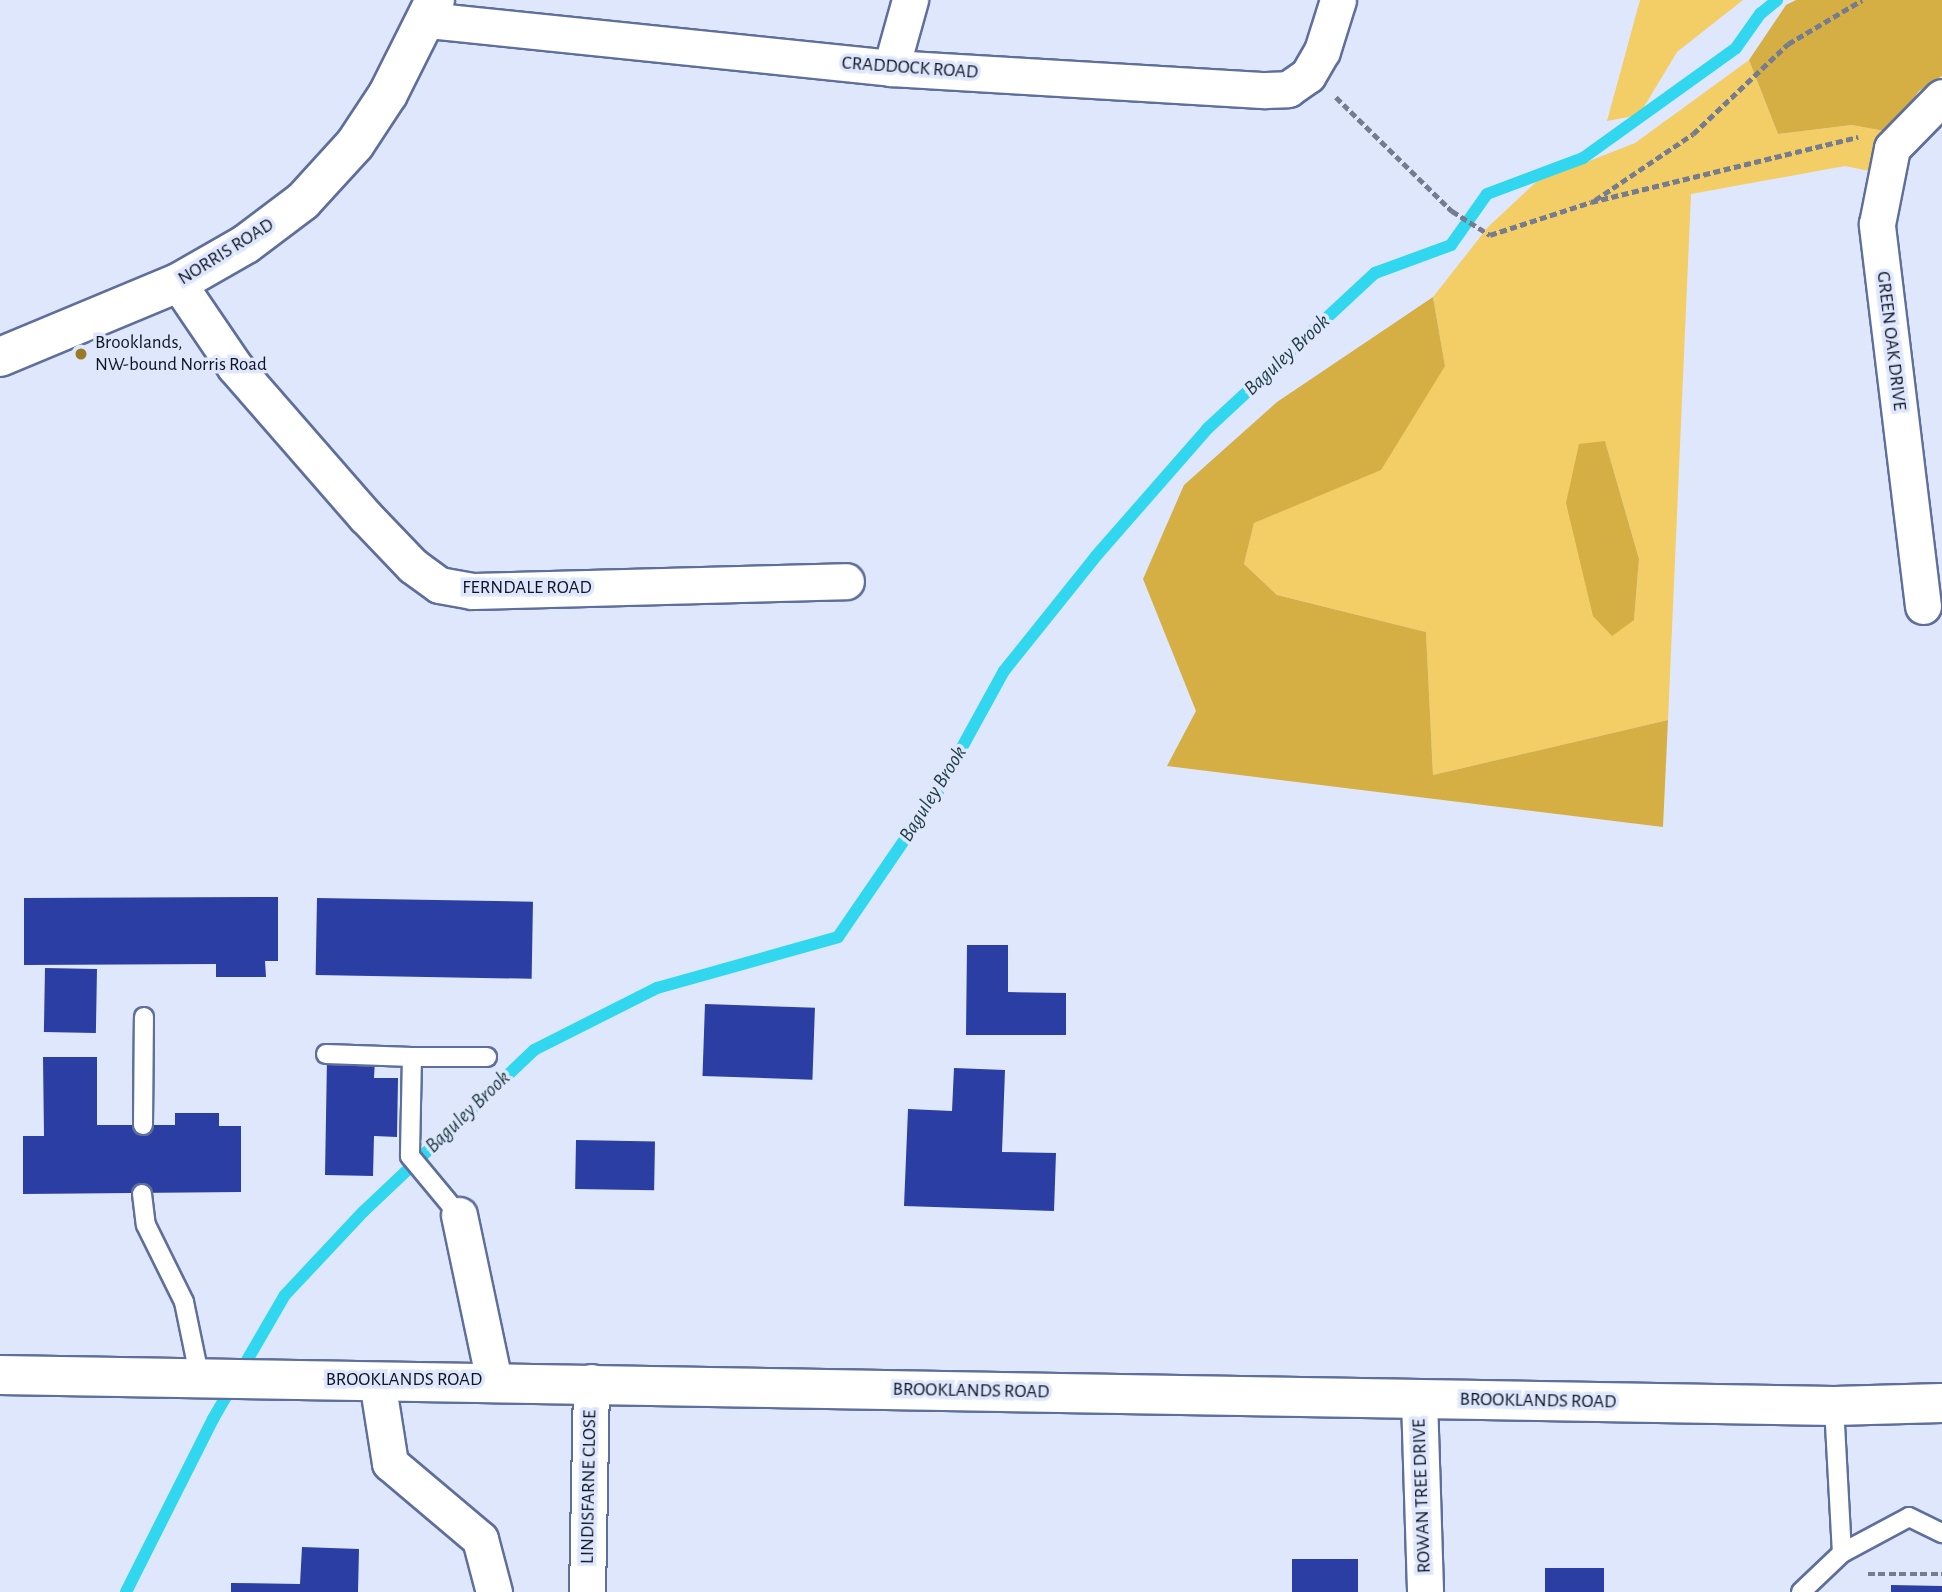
<!DOCTYPE html>
<html>
<head>
<meta charset="utf-8">
<style>
  body { margin:0 }
  #map { position:relative; width:1942px; height:1592px; overflow:hidden; background:#dfe7fc; font-family:"Alegreya Sans",sans-serif }
  div>[style] { position:absolute }
  .green>* { inset:0; background:#f3cd66 }
  .forest>* { inset:0; background:#d5af44 }
  .stream>* { height:12px; margin:-6px; padding:0 6px; transform-origin:6px; border-radius:6px; background:#31d7ee }
  .building>* { inset:0; background:#2a3ea3; transform-origin:0 0 }
  .path>* { height:4.5px; margin-top:-2.25px; transform-origin:0; background:repeating-linear-gradient(90deg,#757c8f 0 7px,transparent 0 10.5px) }
  .roads { filter:drop-shadow(2px 0 #5f6f9c) drop-shadow(-2px 0 #5f6f9c) drop-shadow(0 2px #5f6f9c) drop-shadow(0 -2px #5f6f9c) }
  .lane>* { height:18px; margin:-9px; padding:0 9px; transform-origin:9px; border-radius:9px; background:#fff }
  .street>* { height:35px; margin:-17.5px; padding:0 17.5px; transform-origin:17.5px; border-radius:17.5px; background:#fff }
  .secondary>* { height:38px; margin:-19px; padding:0 19px; transform-origin:19px; border-radius:19px; background:#fff }
  .dots>* { width:19px; height:19px; translate:-50% -50%; box-sizing:border-box; border:4px solid #dfe7fc; border-radius:50% }
  span { translate:-50% -50%; white-space:nowrap; text-align:center; line-height:1.15; -webkit-text-stroke:7px #dfe7fc; paint-order:stroke }
  .street-label { font-size:19px; color:#0f1527 }
  .poi-label { font-size:19px; color:#0f1527 }
  .left { translate:0 -50%; text-align:left }
  .water-label { font-size:21px; color:#1e3e43; font-style:italic }
</style>
</head>
<body>
<div id="map">
  <div class="green">
    <i style="clip-path:polygon(1640px 0,1743px 0,1677px 52px,1639px 115px,1607px 121px)"></i>
    <i style="clip-path:polygon(evenodd,1749px 60px,1778px 134px,1852px 125px,1890px 132px,1874px 172px,1845px 166px,1691px 194px,1668px 720px,1433px 775px,1426px 632px,1277px 595px,1244px 564px,1254px 523px,1306px 500px,1445px 366px,1433px 297px,1488px 227px,1536px 182px,1635px 143px,1749px 60px,1605px 441px,1639px 559px,1634px 620px,1605px 441px)"></i>
  </div>
  <div class="forest">
    <i style="clip-path:polygon(1796px 0,1942px 0,1942px 76px,1919px 91px,1890px 132px,1852px 125px,1778px 134px,1749px 60px,1786px 5px)"></i>
    <i style="clip-path:polygon(1433px 297px,1445px 366px,1381px 470px,1254px 523px,1244px 564px,1277px 595px,1426px 632px,1433px 775px,1668px 720px,1663px 827px,1167px 766px,1196px 711px,1143px 579px,1184px 485px,1277px 402px)"></i>
    <i style="clip-path:polygon(1605px 441px,1639px 559px,1634px 620px,1612px 636px,1593px 616px,1566px 503px,1579px 444px)"></i>
  </div>
  <div class="stream">
    <i style="left:126px;top:1592px;width:194px;rotate:-63.3deg"></i>
    <i style="left:213px;top:1419px;width:143px;rotate:-59.9deg"></i>
    <i style="left:285px;top:1295px;width:115px;rotate:-46.8deg"></i>
    <i style="left:364px;top:1211px;width:234px;rotate:-43.4deg"></i>
    <i style="left:534px;top:1050px;width:138px;rotate:-26.8deg"></i>
    <i style="left:657px;top:988px;width:188px;rotate:-15.7deg"></i>
    <i style="left:838px;top:937px;width:177px;rotate:-55.6deg"></i>
    <i style="left:938px;top:791px;width:137px;rotate:-61.2deg"></i>
    <i style="left:1004px;top:671px;width:147px;rotate:-51.3deg"></i>
    <i style="left:1096px;top:556px;width:169px;rotate:-48.8deg"></i>
    <i style="left:1207px;top:429px;width:229px;rotate:-42.9deg"></i>
    <i style="left:1375px;top:273px;width:81px;rotate:-20.2deg"></i>
    <i style="left:1451px;top:245px;width:62px;rotate:-54.8deg"></i>
    <i style="left:1487px;top:194px;width:103px;rotate:-20.6deg"></i>
    <i style="left:1583px;top:158px;width:188px;rotate:-35.7deg"></i>
    <i style="left:1736px;top:48px;width:42px;rotate:-54.8deg"></i>
    <i style="left:1760px;top:14px;width:22px;rotate:-39deg"></i>
  </div>
  <div class="building">
    <i style="clip-path:polygon(278px 897px,278px 961px,265px 961px,266px 977px,216px 977px,216px 964px,24px 965px,24px 898px)"></i>
    <i style="left:317px;top:898px;width:216px;height:77px;rotate:1deg"></i>
    <i style="clip-path:polygon(967px 945px,1008px 945px,1008px 992px,1066px 993px,1066px 1035px,966px 1035px)"></i>
    <i style="left:45px;top:968px;width:52px;height:64px;rotate:1deg"></i>
    <i style="left:705px;top:1004px;width:110px;height:72px;rotate:2deg"></i>
    <i style="clip-path:polygon(43px 1057px,97px 1057px,97px 1125px,175px 1125px,175px 1113px,219px 1113px,219px 1126px,241px 1126px,241px 1192px,23px 1194px,23px 1136px,44px 1136px)"></i>
    <i style="clip-path:polygon(327px 1058px,375px 1059px,374px 1078px,398px 1078px,397px 1137px,374px 1136px,373px 1176px,325px 1175px)"></i>
    <i style="clip-path:polygon(954px 1068px,1005px 1070px,1002px 1152px,1056px 1153px,1054px 1211px,904px 1206px,908px 1109px,952px 1111px)"></i>
    <i style="left:576px;top:1140px;width:79px;height:49px;rotate:1deg"></i>
    <i style="clip-path:polygon(302px 1547px,359px 1549px,358px 1592px,231px 1592px,231px 1583px,300px 1584px)"></i>
    <i style="left:1292px;top:1559px;width:66px;height:33px"></i>
    <i style="left:1545px;top:1568px;width:59px;height:24px"></i>
    <i style="clip-path:polygon(1891px 1585px,1942px 1586px,1942px 1592px,1891px 1592px)"></i>
  </div>
  <div class="path">
    <i style="left:1336px;top:97px;width:163px;rotate:44.5deg"></i>
    <i style="left:1452px;top:211px;width:45px;rotate:32.3deg"></i>
    <i style="left:1490px;top:235px;width:106px;rotate:-18.1deg"></i>
    <i style="left:1591px;top:202px;width:275px;rotate:-13.7deg"></i>
    <i style="left:1595px;top:200px;width:118px;rotate:-34deg"></i>
    <i style="left:1693px;top:134px;width:131px;rotate:-43.5deg"></i>
    <i style="left:1788px;top:44px;width:86px;rotate:-30.7deg"></i>
    <i style="left:1868px;top:1574px;width:74px"></i>
  </div>
  <div class="roads">
    <div class="lane">
      <i style="left:326px;top:1054px;width:86px;rotate:2deg"></i>
      <i style="left:412px;top:1057px;width:99px;rotate:91.2deg"></i>
      <i style="left:410px;top:1156px;width:77px;rotate:50.3deg"></i>
      <i style="left:412px;top:1057px;width:75px"></i>
      <i style="left:143px;top:1125px;width:108px;rotate:-89.5deg"></i>
      <i style="left:142px;top:1194px;width:31px;rotate:83deg"></i>
      <i style="left:146px;top:1225px;width:86px;rotate:63.7deg"></i>
      <i style="left:184px;top:1302px;width:79px;rotate:78.3deg"></i>
      <i style="left:1834px;top:1406px;width:147px;rotate:86.9deg"></i>
      <i style="left:1801px;top:1592px;width:57px;rotate:-43.6deg"></i>
      <i style="left:1842px;top:1553px;width:76px;rotate:-28.2deg"></i>
      <i style="left:1909px;top:1517px;width:37px;rotate:26deg"></i>
    </div>
    <div class="street">
      <i style="left:427px;top:20px;width:466px;rotate:5.9deg"></i>
      <i style="left:891px;top:68px;width:375px;rotate:3.4deg"></i>
      <i style="left:1265px;top:90px;width:23px;rotate:-2deg"></i>
      <i style="left:1288px;top:89px;width:24px;rotate:-35deg"></i>
      <i style="left:1308px;top:75px;width:28px;rotate:-60deg"></i>
      <i style="left:1322px;top:51px;width:53px;rotate:-72.6deg"></i>
      <i style="left:891px;top:68px;width:71px;rotate:-74.4deg"></i>
      <i style="left:178px;top:283px;width:102px;rotate:55.8deg"></i>
      <i style="left:235px;top:367px;width:198px;rotate:48.9deg"></i>
      <i style="left:365px;top:516px;width:69px;rotate:46.2deg"></i>
      <i style="left:413px;top:566px;width:32px;rotate:36deg"></i>
      <i style="left:439px;top:585px;width:34px;rotate:10deg"></i>
      <i style="left:472px;top:591px;width:374px;rotate:-1.5deg"></i>
      <i style="left:1923px;top:606px;width:385px;rotate:-96.9deg"></i>
      <i style="left:1877px;top:224px;width:77px;rotate:-78.8deg"></i>
      <i style="left:1892px;top:148px;width:71px;rotate:-45.6deg"></i>
      <i style="left:459px;top:1215px;width:170px;rotate:78.1deg"></i>
      <i style="left:377px;top:1381px;width:83px;rotate:81deg"></i>
      <i style="left:390px;top:1463px;width:118px;rotate:40.2deg"></i>
      <i style="left:480px;top:1539px;width:55px;rotate:75.2deg"></i>
      <i style="left:1419px;top:1399px;width:193px;rotate:88.2deg"></i>
      <i style="left:587px;top:1592px;width:210px;rotate:-88.9deg"></i>
    </div>
    <div class="secondary">
      <i style="left:0;top:357px;width:193px;rotate:-22.6deg"></i>
      <i style="left:178px;top:283px;width:78px;rotate:-29.8deg"></i>
      <i style="left:246px;top:244px;width:71px;rotate:-37deg"></i>
      <i style="left:303px;top:201px;width:77px;rotate:-47.6deg"></i>
      <i style="left:355px;top:144px;width:60px;rotate:-56.6deg"></i>
      <i style="left:388px;top:94px;width:105px;rotate:-63.4deg"></i>
      <i style="left:0;top:1375px;width:1834px;rotate:0.97deg"></i>
      <i style="left:1834px;top:1406px;width:108px;rotate:-1.6deg"></i>
    </div>
  </div>
  <div class="dots">
    <i style="left:81px;top:354px;background:#997b24"></i>
  </div>
  <div class="street-label">
    <span style="left:910px;top:68px;rotate:4deg">CRADDOCK ROAD</span>
    <span style="left:226px;top:252px;rotate:-32deg">NORRIS ROAD</span>
    <span style="left:1891px;top:341px;rotate:83deg">GREEN OAK DRIVE</span>
    <span style="left:527px;top:588px">FERNDALE ROAD</span>
    <span style="left:404px;top:1380px">BROOKLANDS ROAD</span>
    <span style="left:971px;top:1391px;rotate:1deg">BROOKLANDS ROAD</span>
    <span style="left:1538px;top:1401px;rotate:1deg">BROOKLANDS ROAD</span>
    <span style="left:589px;top:1487px;rotate:-89deg">LINDISFARNE CLOSE</span>
    <span style="left:1422px;top:1496px;rotate:-92deg">ROWAN TREE DRIVE</span>
  </div>
  <div class="poi-label">
    <span class="left" style="left:95px;top:354px">Brooklands,<br>NW-bound Norris Road</span>
  </div>
  <div class="water-label">
    <span style="left:1287px;top:355px;rotate:-43deg">Baguley Brook</span>
    <span style="left:933px;top:794px;rotate:-58deg">Baguley Brook</span>
    <span style="left:468px;top:1112px;rotate:-44deg">Baguley Brook</span>
  </div>
</div>
</body>
</html>
